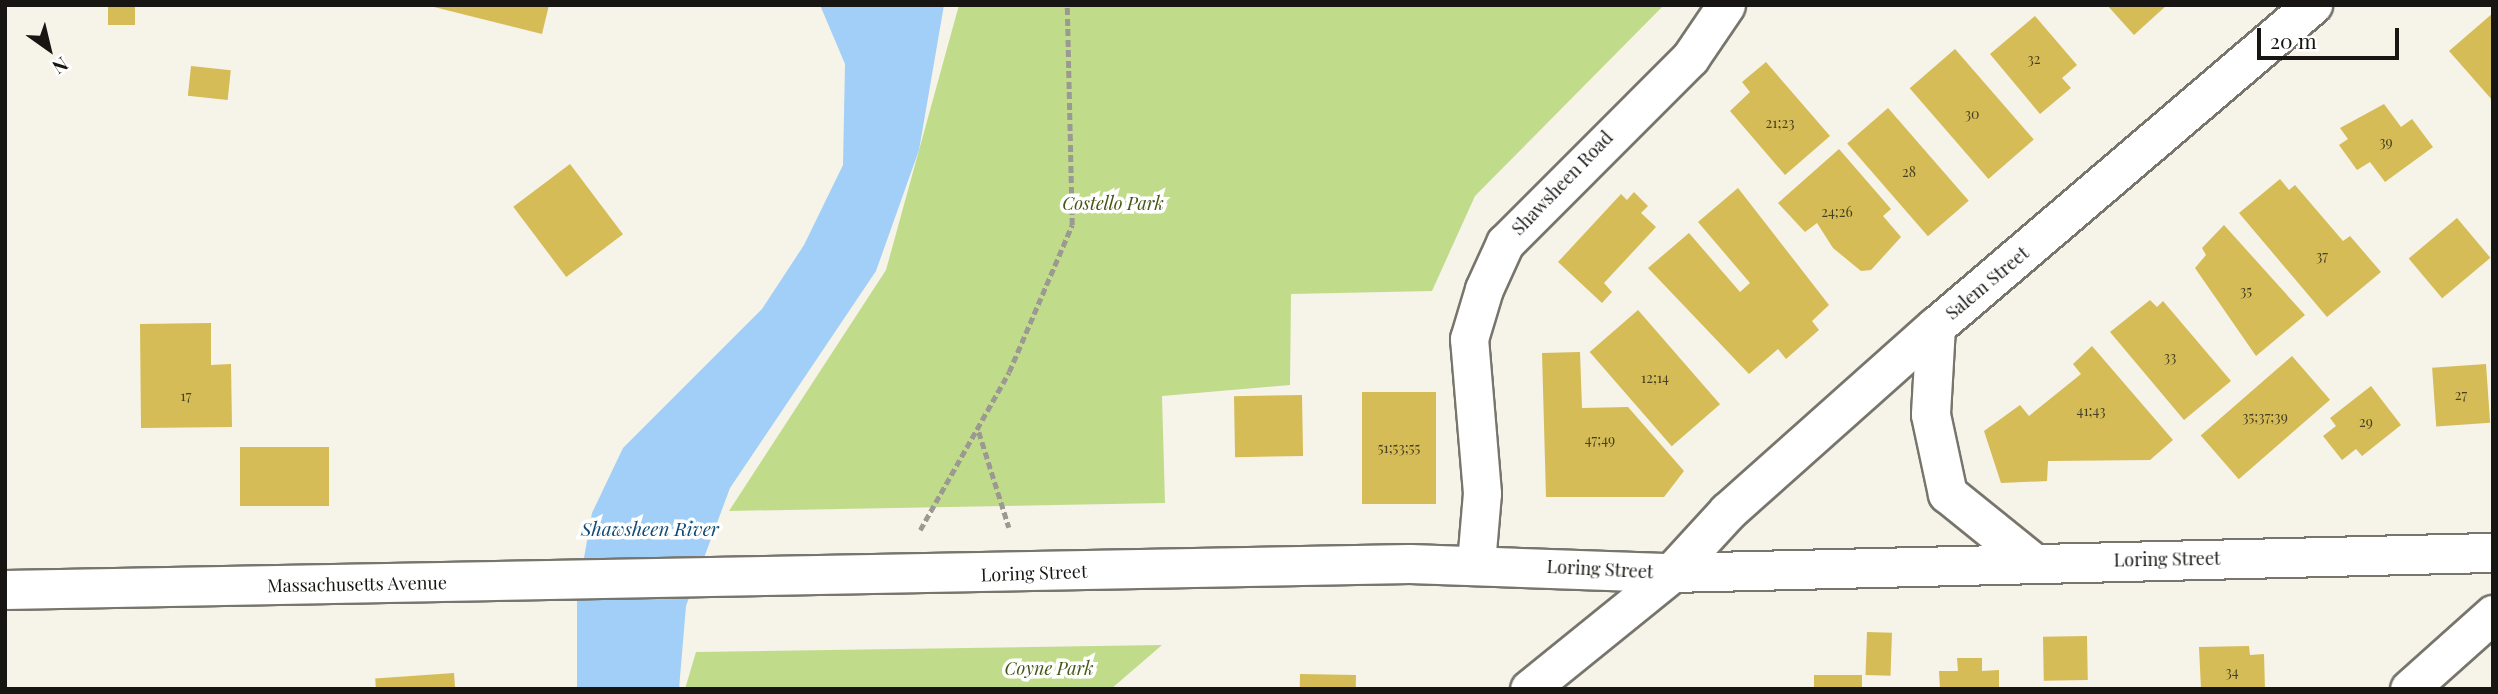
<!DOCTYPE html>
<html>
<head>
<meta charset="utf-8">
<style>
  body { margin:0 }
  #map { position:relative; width:2498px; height:694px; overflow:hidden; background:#f6f3e9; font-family:"Playfair Display",serif }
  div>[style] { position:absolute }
  .green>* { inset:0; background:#c0dc8a }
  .water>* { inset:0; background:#a1cff7 }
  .building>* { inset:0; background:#d5bc56; transform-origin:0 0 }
  .path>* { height:4.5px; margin-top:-2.25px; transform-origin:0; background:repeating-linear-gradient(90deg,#9b9991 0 7px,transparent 0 10.5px) }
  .roads { filter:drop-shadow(2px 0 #77756c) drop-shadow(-2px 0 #77756c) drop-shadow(0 2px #77756c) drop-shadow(0 -2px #77756c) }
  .minor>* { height:37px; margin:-18.5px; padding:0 18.5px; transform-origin:18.5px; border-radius:18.5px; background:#fff }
  .tertiary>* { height:38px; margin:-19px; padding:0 19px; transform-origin:19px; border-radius:19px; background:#fff }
  .secondary>* { height:38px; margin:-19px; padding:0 19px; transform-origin:19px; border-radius:19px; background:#fff }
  span { translate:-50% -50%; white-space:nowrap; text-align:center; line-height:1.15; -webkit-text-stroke:7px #fff; paint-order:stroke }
  .number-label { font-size:14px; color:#464023 }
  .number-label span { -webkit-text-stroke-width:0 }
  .street-label { font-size:18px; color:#171612 }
  .park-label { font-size:18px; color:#445715; font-style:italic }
  .water-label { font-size:19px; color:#0e4c77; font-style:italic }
  .frame { position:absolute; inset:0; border:7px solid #171612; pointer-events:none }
  .north { position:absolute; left:14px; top:14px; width:70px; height:70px; -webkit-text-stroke:5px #fff; paint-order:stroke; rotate:146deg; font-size:19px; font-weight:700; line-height:28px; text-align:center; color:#171612 }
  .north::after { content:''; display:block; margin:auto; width:24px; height:32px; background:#171612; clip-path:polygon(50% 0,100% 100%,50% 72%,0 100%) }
  .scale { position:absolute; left:2257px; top:28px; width:142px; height:32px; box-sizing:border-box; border:4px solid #171612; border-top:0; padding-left:9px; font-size:21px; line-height:24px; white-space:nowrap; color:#171612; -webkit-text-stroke:5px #fff; paint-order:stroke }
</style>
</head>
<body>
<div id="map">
  <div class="green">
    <i style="clip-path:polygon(959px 5px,1664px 5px,1475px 196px,1432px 291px,1291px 294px,1290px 385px,1162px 396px,1165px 503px,729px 511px,886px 270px)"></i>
    <i style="clip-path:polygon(1162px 645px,1111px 689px,685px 689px,696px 652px)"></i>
  </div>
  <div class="water">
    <i style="clip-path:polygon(820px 5px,944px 5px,919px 150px,876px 271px,730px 488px,686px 606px,679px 689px,577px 689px,577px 597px,592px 513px,623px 448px,762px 309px,804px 245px,843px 165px,845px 64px)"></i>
  </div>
  <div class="building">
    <i style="left:108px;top:5px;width:27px;height:20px"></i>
    <i style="clip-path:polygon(426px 5px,549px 5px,542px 34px)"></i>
    <i style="clip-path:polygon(2107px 5px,2167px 5px,2134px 35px)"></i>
    <i style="clip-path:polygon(2493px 13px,2493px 101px,2449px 51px)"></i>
    <i style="clip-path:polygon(2035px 16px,2077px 65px,2062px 78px,2071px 88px,2040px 114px,1990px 54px)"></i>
    <i style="left:1955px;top:49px;width:120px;height:60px;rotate:49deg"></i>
    <i style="clip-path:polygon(1766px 62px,1830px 136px,1785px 175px,1730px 111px,1750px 92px,1742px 82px)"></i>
    <i style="left:191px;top:66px;width:40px;height:30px;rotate:6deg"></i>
    <i style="clip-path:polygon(2384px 104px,2401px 127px,2412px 119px,2433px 147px,2385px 182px,2370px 162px,2357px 170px,2339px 145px,2348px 139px,2340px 128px)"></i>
    <i style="left:1888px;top:108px;width:123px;height:54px;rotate:49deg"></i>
    <i style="clip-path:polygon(1839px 149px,1891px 209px,1883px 216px,1901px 237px,1871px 270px,1861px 271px,1833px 248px,1817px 223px,1805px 232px,1778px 203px)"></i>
    <i style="left:570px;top:164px;width:88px;height:71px;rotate:53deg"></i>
    <i style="clip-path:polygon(2280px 179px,2289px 190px,2295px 185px,2343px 241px,2350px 236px,2381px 272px,2327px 317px,2239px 213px)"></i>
    <i style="clip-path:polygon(1738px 188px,1829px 305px,1812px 321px,1819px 330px,1786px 359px,1778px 349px,1749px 374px,1648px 268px,1689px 233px,1740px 292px,1750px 283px,1698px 222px)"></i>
    <i style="clip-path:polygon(1634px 192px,1648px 206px,1641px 213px,1656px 227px,1604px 283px,1612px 292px,1602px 303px,1558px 262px,1621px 194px,1627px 200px)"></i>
    <i style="left:2457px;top:218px;width:52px;height:63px;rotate:50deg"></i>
    <i style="clip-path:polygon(2224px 225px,2305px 315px,2256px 356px,2195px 268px,2206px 255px,2202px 248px)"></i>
    <i style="clip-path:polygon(2150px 300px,2157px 307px,2163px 301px,2231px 381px,2184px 420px,2110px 332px)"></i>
    <i style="left:1638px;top:310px;width:125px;height:64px;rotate:49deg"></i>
    <i style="clip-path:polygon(211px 323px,211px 365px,231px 364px,232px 427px,141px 428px,140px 324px)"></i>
    <i style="clip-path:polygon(2092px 346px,2173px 440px,2150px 460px,2048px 461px,2047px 481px,2001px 483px,1984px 431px,2020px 405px,2029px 416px,2081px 374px,2073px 364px)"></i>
    <i style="clip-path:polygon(1580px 352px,1582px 408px,1628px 407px,1684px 471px,1664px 497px,1546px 497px,1542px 353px)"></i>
    <i style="left:2292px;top:356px;width:58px;height:121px;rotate:49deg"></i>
    <i style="left:2486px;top:364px;width:59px;height:54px;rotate:86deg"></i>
    <i style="clip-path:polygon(2371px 386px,2401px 425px,2362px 456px,2356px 449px,2342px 460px,2323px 436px,2336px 426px,2330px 418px)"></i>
    <i style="left:1362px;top:392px;width:74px;height:112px"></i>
    <i style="left:1302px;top:395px;width:61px;height:68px;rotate:89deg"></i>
    <i style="left:329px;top:447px;width:59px;height:89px;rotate:90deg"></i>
    <i style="left:1867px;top:632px;width:25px;height:43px;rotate:2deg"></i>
    <i style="left:2087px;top:636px;width:44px;height:44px;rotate:89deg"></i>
    <i style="clip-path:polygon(2249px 646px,2250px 655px,2264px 654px,2265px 689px,2201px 689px,2199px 647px)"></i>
    <i style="clip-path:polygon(1957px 658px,1982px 658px,1982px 671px,1999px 670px,1999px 689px,1940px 689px,1939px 671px,1958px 671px)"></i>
    <i style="left:454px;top:673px;width:16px;height:79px;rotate:86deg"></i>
    <i style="left:1300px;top:674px;width:56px;height:15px;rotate:1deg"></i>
    <i style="left:1814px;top:675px;width:48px;height:14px"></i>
  </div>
  <div class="path">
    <i style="left:979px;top:432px;width:100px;rotate:72.5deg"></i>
    <i style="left:920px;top:530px;width:181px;rotate:-60.6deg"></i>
    <i style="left:1009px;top:372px;width:160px;rotate:-66.8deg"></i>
    <i style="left:1072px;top:225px;width:220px;rotate:-91.3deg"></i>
  </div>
  <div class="roads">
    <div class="minor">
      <i style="left:1476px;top:563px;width:70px;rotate:-85.1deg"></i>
      <i style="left:1482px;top:493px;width:155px;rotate:-94.8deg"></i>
      <i style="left:1469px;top:339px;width:52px;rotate:-73.3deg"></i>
      <i style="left:1484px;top:289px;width:51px;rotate:-65.5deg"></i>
      <i style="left:1505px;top:243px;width:262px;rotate:-45deg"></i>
      <i style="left:1690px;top:58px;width:64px;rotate:-55.8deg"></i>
      <i style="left:1529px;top:689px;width:184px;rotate:-39deg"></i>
      <i style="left:2409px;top:689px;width:113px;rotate:-41.8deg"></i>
    </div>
    <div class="tertiary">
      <i style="left:1936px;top:327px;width:88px;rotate:93.3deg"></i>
      <i style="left:1931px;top:415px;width:81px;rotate:77.9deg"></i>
      <i style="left:1948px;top:494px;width:107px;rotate:38.9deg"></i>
      <i style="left:1672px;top:573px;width:821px;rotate:-1.4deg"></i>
    </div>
    <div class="secondary">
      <i style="left:5px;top:590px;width:1405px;rotate:-1.06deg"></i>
      <i style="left:1410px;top:564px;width:262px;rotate:2deg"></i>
      <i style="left:1672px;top:573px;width:83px;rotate:-47.4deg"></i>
      <i style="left:1728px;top:512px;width:278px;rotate:-41.7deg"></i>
      <i style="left:1936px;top:327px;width:496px;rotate:-40.5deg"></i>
    </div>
  </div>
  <div class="number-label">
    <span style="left:2034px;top:59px">32</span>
    <span style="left:1972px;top:114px">30</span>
    <span style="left:1780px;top:123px">21;23</span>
    <span style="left:2386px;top:142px">39</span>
    <span style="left:1909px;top:172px">28</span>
    <span style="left:1837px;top:212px">24;26</span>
    <span style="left:2322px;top:256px">37</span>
    <span style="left:2246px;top:291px">35</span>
    <span style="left:2170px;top:357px">33</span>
    <span style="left:1655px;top:378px">12;14</span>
    <span style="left:2461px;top:395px">27</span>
    <span style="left:186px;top:396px">17</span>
    <span style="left:2091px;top:411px">41;43</span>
    <span style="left:2265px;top:417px">35;37;39</span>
    <span style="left:2366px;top:422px">29</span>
    <span style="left:1600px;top:440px">47;49</span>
    <span style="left:1399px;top:448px">51;53;55</span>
    <span style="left:2232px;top:672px">34</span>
  </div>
  <div class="street-label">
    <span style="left:1562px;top:183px;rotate:-46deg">Shawsheen Road</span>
    <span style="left:1987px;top:283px;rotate:-40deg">Salem Street</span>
    <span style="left:2167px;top:559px;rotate:-1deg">Loring Street</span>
    <span style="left:1600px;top:569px;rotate:3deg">Loring Street</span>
    <span style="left:1034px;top:573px;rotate:-2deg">Loring Street</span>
    <span style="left:357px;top:584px;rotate:-1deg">Massachusetts Avenue</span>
  </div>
  <div class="park-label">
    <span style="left:1113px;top:203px">Costello Park</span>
    <span style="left:1049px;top:668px">Coyne Park</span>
  </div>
  <div class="water-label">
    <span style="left:650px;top:529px">Shawsheen River</span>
  </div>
  <div class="frame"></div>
  <div class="north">N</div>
  <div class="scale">20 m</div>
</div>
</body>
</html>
